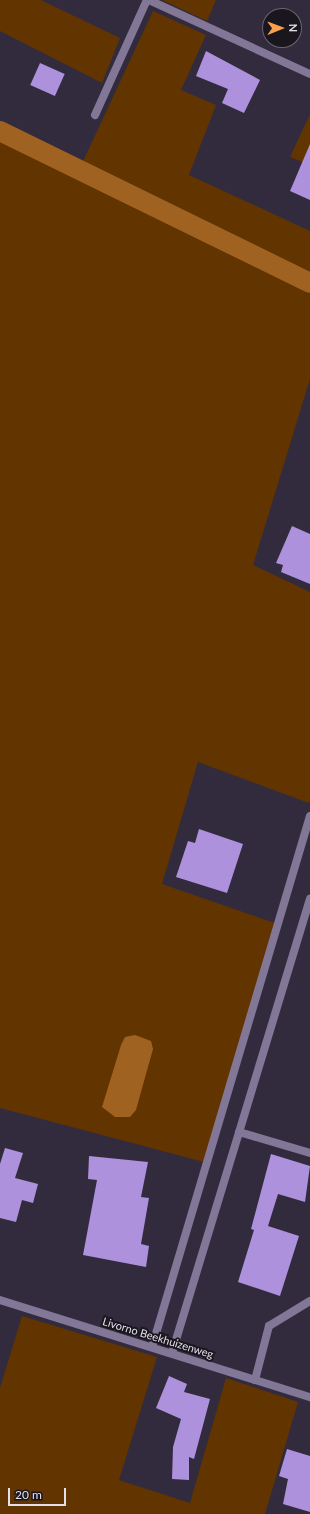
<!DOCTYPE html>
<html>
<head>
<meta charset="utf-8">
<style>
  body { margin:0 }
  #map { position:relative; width:310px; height:1514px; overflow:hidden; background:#322b3e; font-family:Lato,sans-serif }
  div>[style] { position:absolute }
  .green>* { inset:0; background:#613400 }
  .water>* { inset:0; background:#a06221 }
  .canal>* { height:20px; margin:-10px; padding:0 10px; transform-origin:10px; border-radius:10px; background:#a06221 }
  .building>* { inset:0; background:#ae91dd; transform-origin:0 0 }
  .service>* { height:8px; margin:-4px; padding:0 4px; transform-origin:4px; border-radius:4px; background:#827797 }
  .minor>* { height:8px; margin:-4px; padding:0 4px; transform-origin:4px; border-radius:4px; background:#827797 }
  span { translate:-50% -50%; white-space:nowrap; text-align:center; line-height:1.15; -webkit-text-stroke:4px #19161e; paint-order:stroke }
  .street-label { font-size:11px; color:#e3dfec }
  .north { position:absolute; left:262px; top:8px; width:40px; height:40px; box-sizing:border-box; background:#19161e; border:1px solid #6a6670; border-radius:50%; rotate:89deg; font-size:11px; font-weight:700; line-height:16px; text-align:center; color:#e3dfec }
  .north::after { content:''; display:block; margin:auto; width:14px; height:18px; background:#f8a04b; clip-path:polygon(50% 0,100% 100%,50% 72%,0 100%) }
  .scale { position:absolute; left:8px; top:1488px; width:58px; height:18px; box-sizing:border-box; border:2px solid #e3dfec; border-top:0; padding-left:5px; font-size:12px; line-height:14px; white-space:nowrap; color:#e3dfec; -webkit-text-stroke:3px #19161e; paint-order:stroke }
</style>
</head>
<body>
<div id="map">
  <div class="green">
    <i style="clip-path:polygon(0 0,41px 0,120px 38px,102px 83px,0 31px)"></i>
    <i style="clip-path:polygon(162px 0,216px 0,207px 21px)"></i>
    <i style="clip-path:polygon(153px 11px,206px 35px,181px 90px,216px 105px,189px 175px,310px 231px,310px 283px,79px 170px)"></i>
    <i style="clip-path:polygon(310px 114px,310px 165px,290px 157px)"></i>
    <i style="clip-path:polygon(0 137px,310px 291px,310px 379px,253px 565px,310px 592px,310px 800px,309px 803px,198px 762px,162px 884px,275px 923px,204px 1162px,0 1108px)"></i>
    <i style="clip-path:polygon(22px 1316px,157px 1357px,119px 1480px,190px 1503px,226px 1378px,298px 1402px,265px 1514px,0 1514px,0 1388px)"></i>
  </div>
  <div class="water">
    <i style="clip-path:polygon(135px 1035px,151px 1041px,153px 1049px,136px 1110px,130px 1117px,115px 1117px,102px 1107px,121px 1045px,125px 1037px)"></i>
  </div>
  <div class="canal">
    <i style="left:0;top:131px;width:345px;rotate:26.1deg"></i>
  </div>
  <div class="building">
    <i style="clip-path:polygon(206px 51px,260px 80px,244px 113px,222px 103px,228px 89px,196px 76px)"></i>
    <i style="left:40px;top:63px;width:27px;height:24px;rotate:24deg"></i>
    <i style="clip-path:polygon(310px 144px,310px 200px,290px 191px)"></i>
    <i style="clip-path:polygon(292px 526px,310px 534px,310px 584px,281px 572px,283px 565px,276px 563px)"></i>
    <i style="clip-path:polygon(199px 829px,243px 844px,227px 893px,176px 877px,188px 841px,195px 843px)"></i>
    <i style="clip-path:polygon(5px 1148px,23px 1153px,15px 1178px,38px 1184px,33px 1203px,22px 1200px,16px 1222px,0 1218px,0 1164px)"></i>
    <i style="clip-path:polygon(271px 1154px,310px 1166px,305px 1202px,278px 1194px,268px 1226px,299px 1236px,280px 1296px,238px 1282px,254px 1230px,251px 1229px)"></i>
    <i style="clip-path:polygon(89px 1156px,148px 1162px,141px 1197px,149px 1198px,141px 1244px,149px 1246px,146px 1267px,83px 1255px,97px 1180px,88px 1179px)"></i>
    <i style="clip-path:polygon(169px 1376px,187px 1384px,184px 1392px,210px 1399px,194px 1459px,189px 1457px,189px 1480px,172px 1479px,173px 1447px,181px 1419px,156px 1408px)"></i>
    <i style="clip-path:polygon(287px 1449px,310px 1456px,310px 1512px,283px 1504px,288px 1479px,279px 1476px)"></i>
  </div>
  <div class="service">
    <i style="left:239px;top:1132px;width:74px;rotate:16.5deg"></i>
    <i style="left:152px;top:1347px;width:554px;rotate:-73.43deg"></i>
    <i style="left:172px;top:1353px;width:475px;rotate:-73.1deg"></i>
    <i style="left:255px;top:1380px;width:56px;rotate:-75.5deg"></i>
    <i style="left:269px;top:1326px;width:48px;rotate:-31.4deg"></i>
  </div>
  <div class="minor">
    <i style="left:149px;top:0;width:177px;rotate:24.7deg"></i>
    <i style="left:95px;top:115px;width:126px;rotate:-65.7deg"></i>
    <i style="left:0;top:1300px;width:325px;rotate:17.4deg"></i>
  </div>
  <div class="street-label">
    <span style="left:158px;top:1338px;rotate:17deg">Livorno Beekhuizenweg</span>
  </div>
  <div class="north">N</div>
  <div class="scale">20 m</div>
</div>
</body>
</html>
